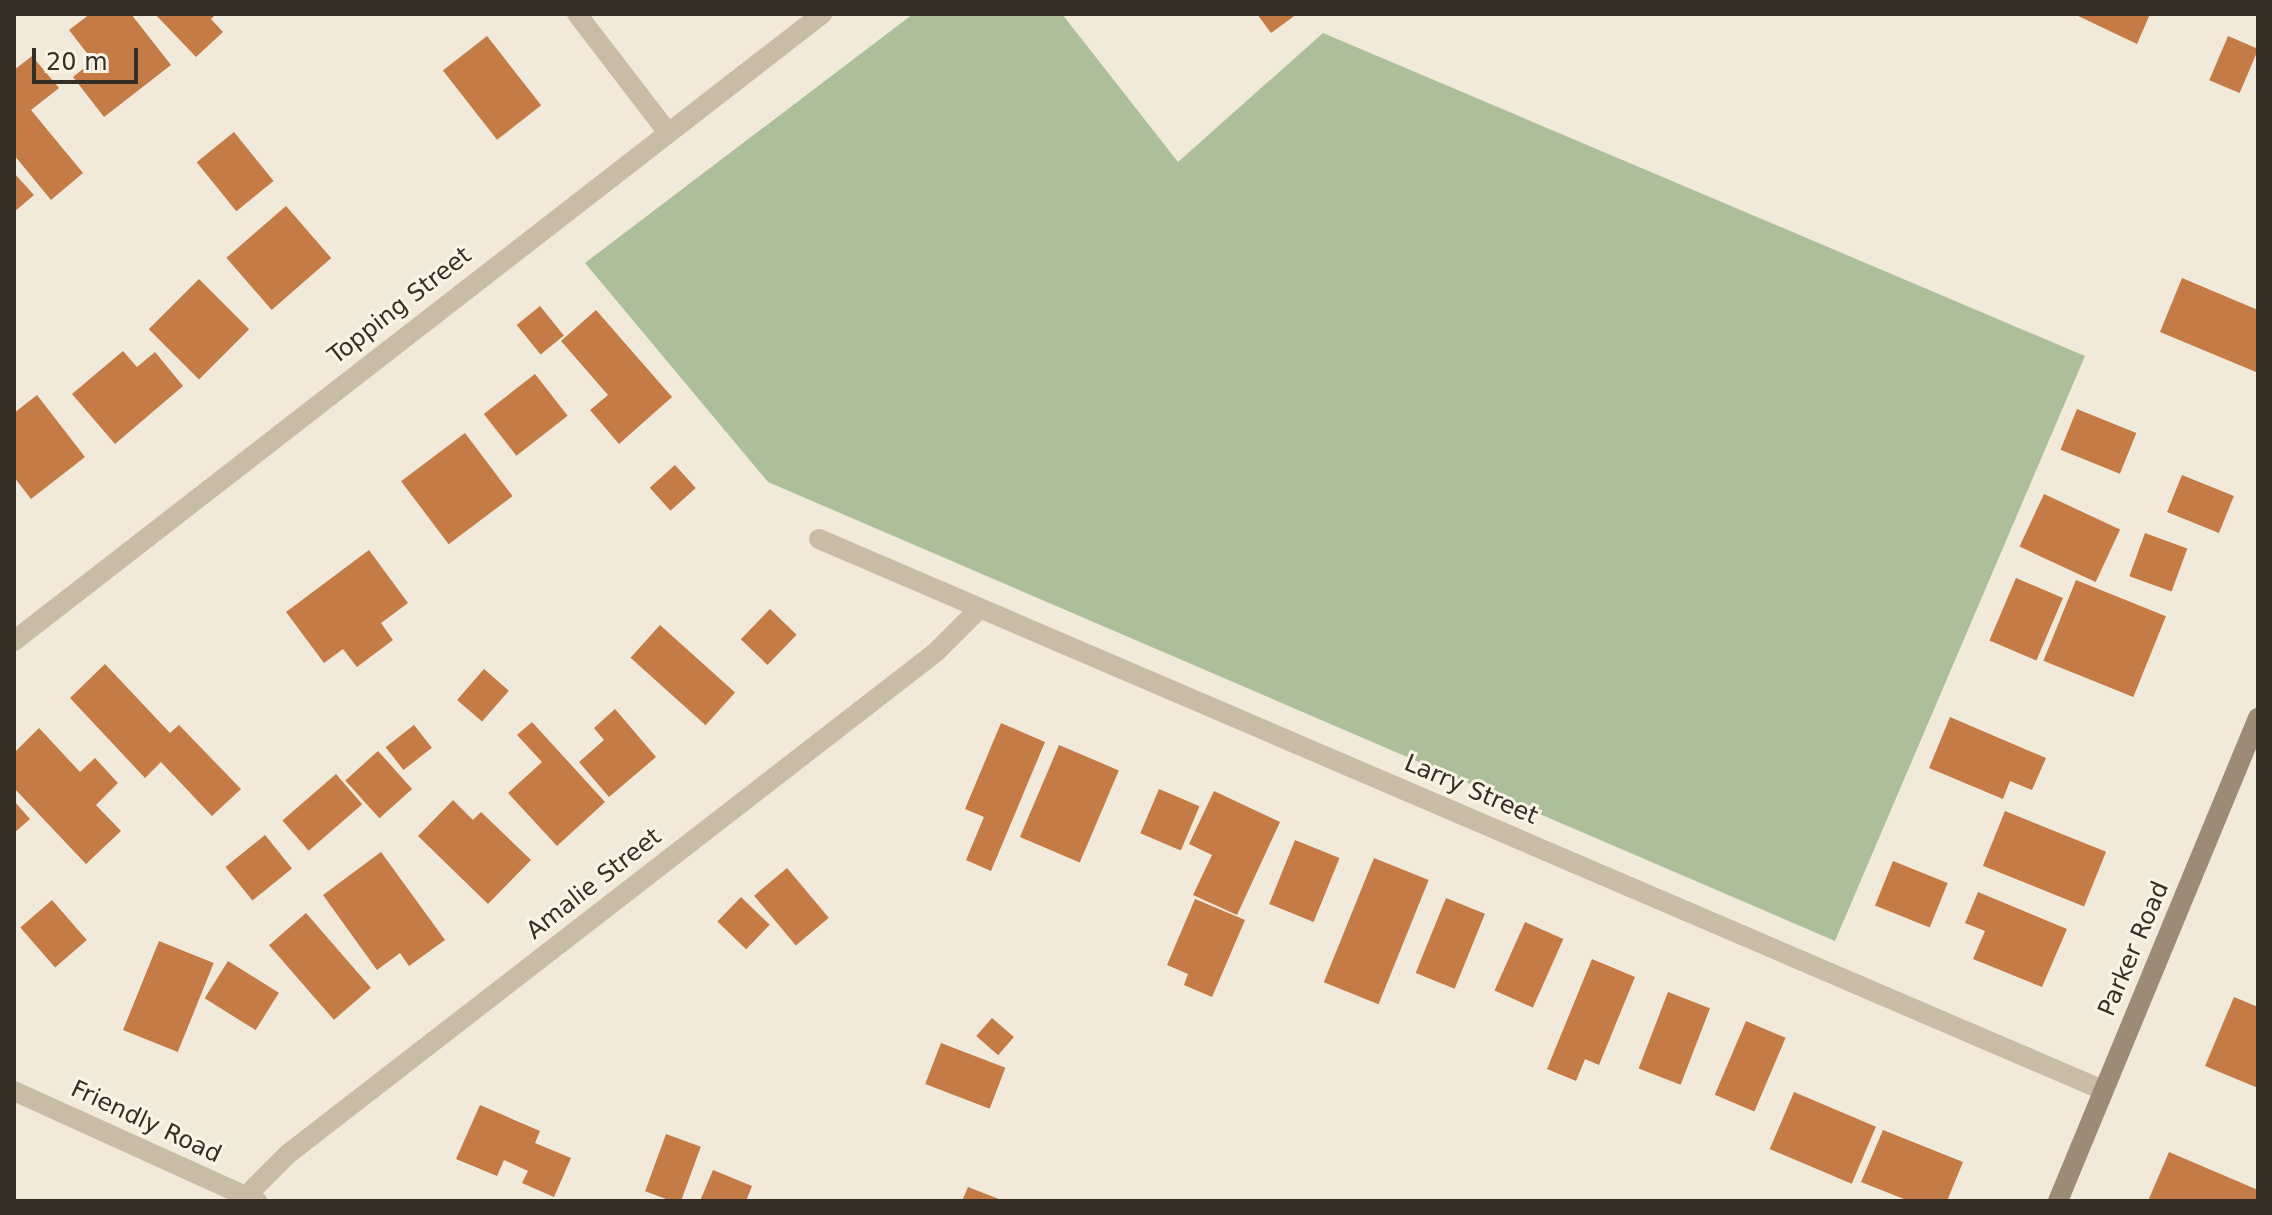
<!DOCTYPE html>
<html>
<head>
<meta charset="utf-8">
<style>
  body { margin:0 }
  #map { position:relative; width:2272px; height:1215px; overflow:hidden; background:#f1eada; font-family:"DejaVu Sans",sans-serif }
  div>[style] { position:absolute }
  .green>* { inset:0; background:#acbf9a }
  .building>* { inset:0; background:#c47b45; transform-origin:0 0 }
  .minor>* { height:20px; margin:-10px; padding:0 10px; transform-origin:10px; border-radius:10px; background:#c9bca6 }
  .tertiary>* { height:20px; margin:-10px; padding:0 10px; transform-origin:10px; border-radius:10px; background:#c9bca6 }
  .secondary>* { height:20px; margin:-10px; padding:0 10px; transform-origin:10px; border-radius:10px; background:#9c8c77 }
  span { translate:-50% -50%; white-space:nowrap; text-align:center; line-height:1.15; -webkit-text-stroke:6px #f9f4e6; paint-order:stroke }
  .street-label { font-size:24px; color:#352e27 }
  .frame { position:absolute; inset:0; border:16px solid #352e27; pointer-events:none }
  .scale { position:absolute; left:32px; top:48px; width:106px; height:36px; box-sizing:border-box; border:4px solid #352e27; border-top:0; padding-left:10px; font-size:24px; line-height:28px; white-space:nowrap; color:#352e27; -webkit-text-stroke:6px #f9f4e6; paint-order:stroke }
</style>
</head>
<body>
<div id="map">
  <div class="green">
    <i style="clip-path:polygon(913px 14px,1062px 14px,1178px 162px,1323px 33px,2085px 356px,1835px 941px,768px 482px,585px 263px)"></i>
  </div>
  <div class="building">
    <i style="clip-path:polygon(90px 14px,131px 14px,171px 65px,104px 117px,73px 77px,93px 61px,69px 30px)"></i>
    <i style="clip-path:polygon(155px 14px,216px 14px,211px 19px,223px 32px,196px 57px)"></i>
    <i style="clip-path:polygon(1257px 14px,1297px 14px,1271px 33px)"></i>
    <i style="clip-path:polygon(2074px 14px,2150px 14px,2137px 44px)"></i>
    <i style="left:487px;top:36px;width:88px;height:56px;rotate:52deg"></i>
    <i style="left:2228px;top:36px;width:33px;height:48px;rotate:23deg"></i>
    <i style="clip-path:polygon(32px 56px,59px 88px,31px 110px,83px 173px,51px 200px,14px 155px,14px 70px)"></i>
    <i style="left:234px;top:132px;width:63px;height:48px;rotate:51deg"></i>
    <i style="clip-path:polygon(14px 173px,34px 195px,14px 212px)"></i>
    <i style="left:286px;top:206px;width:69px;height:79px;rotate:49deg"></i>
    <i style="clip-path:polygon(2182px 278px,2258px 310px,2256px 372px,2160px 332px)"></i>
    <i style="left:199px;top:279px;width:71px;height:71px;rotate:45deg"></i>
    <i style="left:540px;top:306px;width:38px;height:30px;rotate:51deg"></i>
    <i style="clip-path:polygon(596px 310px,672px 397px,619px 444px,590px 410px,608px 395px,561px 341px)"></i>
    <i style="clip-path:polygon(123px 351px,137px 367px,155px 352px,183px 386px,115px 444px,72px 394px)"></i>
    <i style="left:535px;top:374px;width:53px;height:65px;rotate:52deg"></i>
    <i style="clip-path:polygon(37px 395px,85px 457px,31px 499px,14px 477px,14px 413px)"></i>
    <i style="left:2077px;top:409px;width:64px;height:44px;rotate:22deg"></i>
    <i style="left:465px;top:433px;width:79px;height:80px;rotate:53deg"></i>
    <i style="left:675px;top:465px;width:31px;height:34px;rotate:48deg"></i>
    <i style="left:2182px;top:475px;width:56px;height:40px;rotate:22deg"></i>
    <i style="left:2044px;top:494px;width:84px;height:58px;rotate:25deg"></i>
    <i style="left:2145px;top:533px;width:45px;height:46px;rotate:20deg"></i>
    <i style="clip-path:polygon(369px 550px,408px 603px,381px 623px,393px 640px,357px 667px,343px 649px,324px 663px,286px 612px)"></i>
    <i style="left:2016px;top:578px;width:51px;height:68px;rotate:23deg"></i>
    <i style="left:2076px;top:580px;width:97px;height:87px;rotate:22deg"></i>
    <i style="left:770px;top:609px;width:37px;height:42px;rotate:44deg"></i>
    <i style="left:660px;top:625px;width:101px;height:44px;rotate:42deg"></i>
    <i style="clip-path:polygon(105px 664px,170px 733px,179px 725px,241px 789px,212px 816px,161px 762px,145px 778px,70px 698px)"></i>
    <i style="left:484px;top:669px;width:33px;height:41px;rotate:41deg"></i>
    <i style="clip-path:polygon(615px 709px,656px 757px,609px 797px,579px 762px,604px 740px,594px 728px)"></i>
    <i style="clip-path:polygon(1950px 717px,2046px 758px,2032px 790px,2010px 781px,2003px 799px,1929px 768px)"></i>
    <i style="clip-path:polygon(532px 722px,605px 802px,557px 846px,508px 793px,542px 762px,517px 735px)"></i>
    <i style="clip-path:polygon(1001px 723px,1045px 742px,991px 871px,966px 860px,984px 817px,965px 809px)"></i>
    <i style="left:414px;top:725px;width:29px;height:36px;rotate:52deg"></i>
    <i style="clip-path:polygon(39px 728px,80px 772px,95px 758px,118px 783px,96px 805px,121px 831px,86px 864px,14px 788px,14px 753px)"></i>
    <i style="left:1059px;top:745px;width:65px;height:100px;rotate:23deg"></i>
    <i style="left:378px;top:751px;width:51px;height:44px;rotate:48deg"></i>
    <i style="left:336px;top:774px;width:40px;height:71px;rotate:49deg"></i>
    <i style="left:1159px;top:789px;width:44px;height:48px;rotate:23deg"></i>
    <i style="clip-path:polygon(1214px 791px,1280px 822px,1237px 915px,1193px 895px,1212px 855px,1189px 844px)"></i>
    <i style="clip-path:polygon(453px 800px,473px 820px,481px 812px,531px 860px,488px 904px,418px 836px)"></i>
    <i style="clip-path:polygon(14px 801px,30px 819px,14px 833px)"></i>
    <i style="left:2005px;top:811px;width:109px;height:59px;rotate:22deg"></i>
    <i style="left:265px;top:835px;width:43px;height:51px;rotate:51deg"></i>
    <i style="left:1295px;top:840px;width:48px;height:69px;rotate:22deg"></i>
    <i style="clip-path:polygon(381px 852px,445px 940px,409px 966px,400px 953px,377px 970px,323px 895px)"></i>
    <i style="left:1374px;top:858px;width:59px;height:134px;rotate:22deg"></i>
    <i style="left:1893px;top:861px;width:59px;height:48px;rotate:22deg"></i>
    <i style="left:787px;top:868px;width:65px;height:43px;rotate:50deg"></i>
    <i style="clip-path:polygon(1978px 892px,2067px 929px,2042px 987px,1973px 959px,1985px 931px,1965px 923px)"></i>
    <i style="left:741px;top:897px;width:40px;height:34px;rotate:44deg"></i>
    <i style="left:1446px;top:898px;width:42px;height:81px;rotate:22deg"></i>
    <i style="clip-path:polygon(1195px 899px,1245px 920px,1212px 997px,1184px 985px,1188px 974px,1167px 965px)"></i>
    <i style="left:52px;top:900px;width:53px;height:42px;rotate:49deg"></i>
    <i style="left:306px;top:913px;width:99px;height:49px;rotate:49deg"></i>
    <i style="left:1525px;top:922px;width:42px;height:75px;rotate:24deg"></i>
    <i style="left:159px;top:941px;width:59px;height:96px;rotate:22deg"></i>
    <i style="clip-path:polygon(1592px 959px,1635px 977px,1599px 1065px,1585px 1059px,1576px 1081px,1547px 1069px)"></i>
    <i style="left:228px;top:961px;width:60px;height:44px;rotate:32deg"></i>
    <i style="left:1668px;top:992px;width:45px;height:82px;rotate:21deg"></i>
    <i style="clip-path:polygon(2234px 997px,2258px 1007px,2258px 1088px,2205px 1066px)"></i>
    <i style="left:992px;top:1018px;width:29px;height:24px;rotate:41deg"></i>
    <i style="left:1746px;top:1021px;width:43px;height:80px;rotate:23deg"></i>
    <i style="left:941px;top:1043px;width:69px;height:44px;rotate:21deg"></i>
    <i style="left:1794px;top:1092px;width:89px;height:62px;rotate:23deg"></i>
    <i style="clip-path:polygon(480px 1105px,540px 1131px,535px 1143px,571px 1158px,554px 1197px,522px 1183px,528px 1171px,504px 1160px,497px 1176px,456px 1159px)"></i>
    <i style="clip-path:polygon(1883px 1130px,1963px 1162px,1947px 1201px,1909px 1201px,1861px 1182px)"></i>
    <i style="left:666px;top:1134px;width:37px;height:61px;rotate:20deg"></i>
    <i style="clip-path:polygon(2169px 1152px,2258px 1190px,2258px 1201px,2148px 1201px)"></i>
    <i style="clip-path:polygon(713px 1170px,752px 1186px,746px 1201px,700px 1201px)"></i>
    <i style="clip-path:polygon(968px 1187px,1004px 1201px,962px 1201px)"></i>
  </div>
  <div class="minor">
    <i style="left:577px;top:14px;width:146px;rotate:52.5deg"></i>
    <i style="left:819px;top:539px;width:1397px;rotate:23.23deg"></i>
    <i style="left:14px;top:641px;width:1023px;rotate:-37.81deg"></i>
    <i style="left:241px;top:1201px;width:66px;rotate:-45deg"></i>
    <i style="left:288px;top:1154px;width:820px;rotate:-37.76deg"></i>
    <i style="left:936px;top:652px;width:62px;rotate:-45deg"></i>
  </div>
  <div class="tertiary">
    <i style="left:14px;top:1091px;width:267px;rotate:24.4deg"></i>
  </div>
  <div class="secondary">
    <i style="left:2058px;top:1201px;width:523px;rotate:-67.51deg"></i>
  </div>
  <div class="street-label">
    <span style="left:400px;top:306px;rotate:-38deg">Topping Street</span>
    <span style="left:1471px;top:790px;rotate:23deg">Larry Street</span>
    <span style="left:594px;top:884px;rotate:-38deg">Amalie Street</span>
    <span style="left:2134px;top:949px;rotate:-67deg">Parker Road</span>
    <span style="left:146px;top:1122px;rotate:25deg">Friendly Road</span>
  </div>
  <div class="frame"></div>
  <div class="scale">20 m</div>
</div>
</body>
</html>
